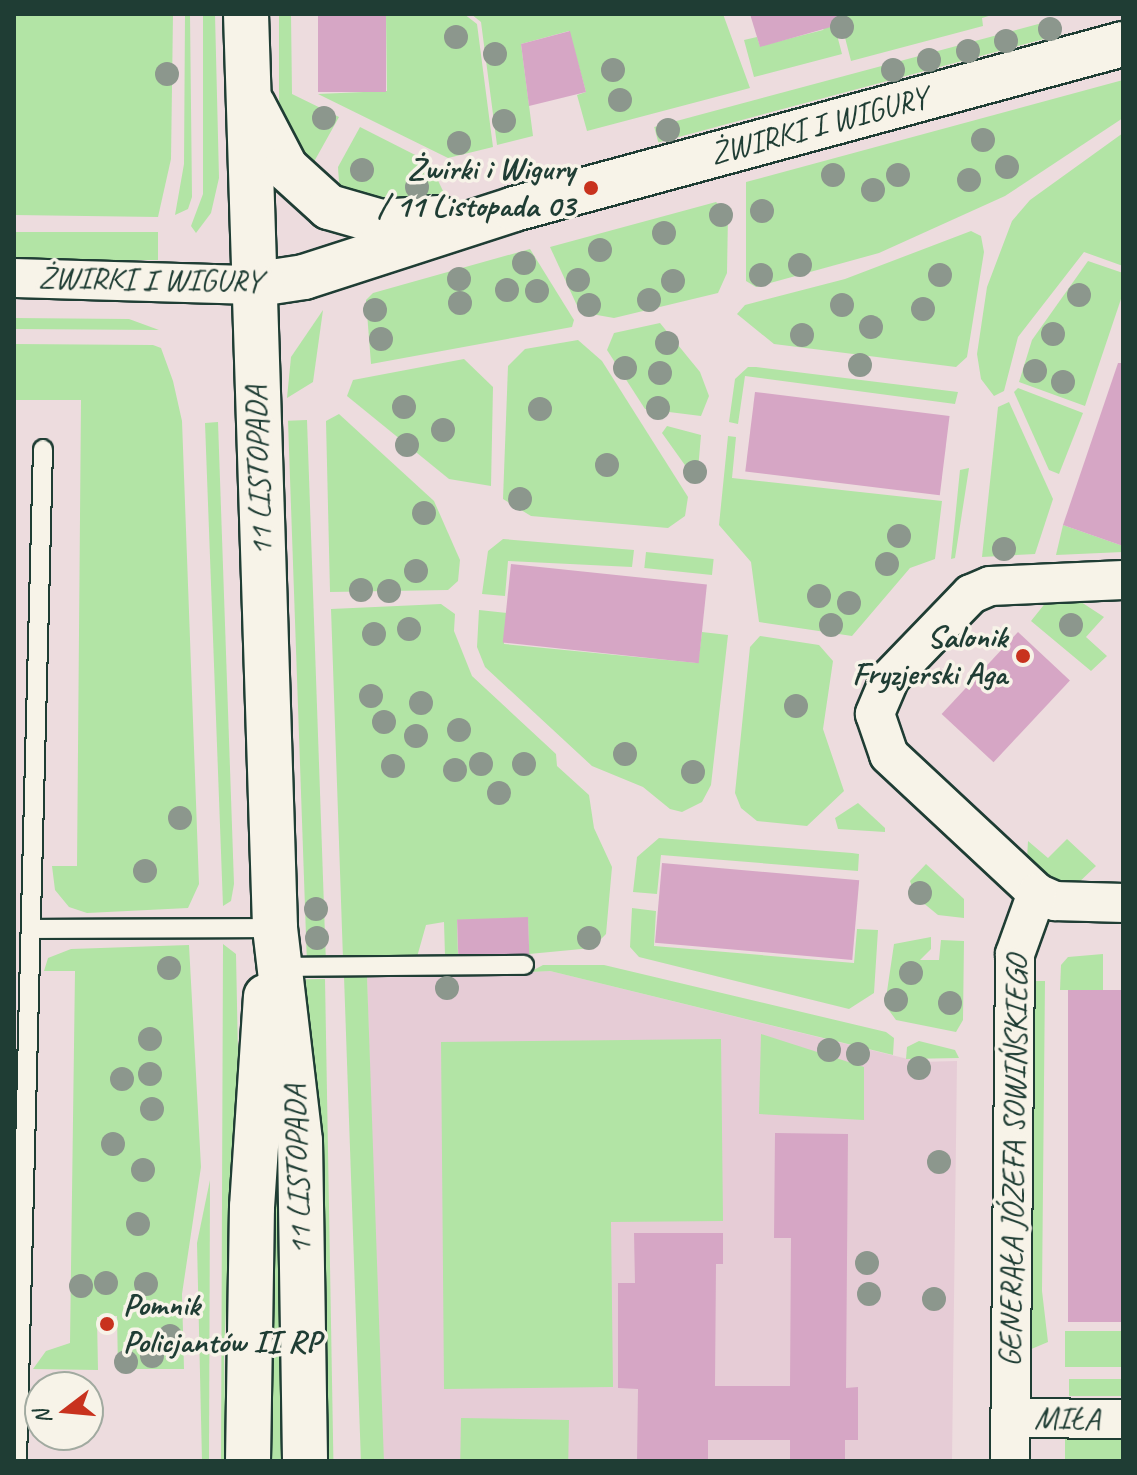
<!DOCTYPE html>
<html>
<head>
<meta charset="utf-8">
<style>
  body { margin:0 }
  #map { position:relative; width:1137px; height:1475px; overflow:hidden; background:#eddcde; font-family:Caveat,sans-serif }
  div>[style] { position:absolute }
  .built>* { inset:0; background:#e6ccd6 }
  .green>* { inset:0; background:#b2e4a5; transform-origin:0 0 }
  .building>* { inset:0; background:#d6a6c5; transform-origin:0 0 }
  .roads { filter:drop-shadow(2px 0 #1f3d34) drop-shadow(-2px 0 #1f3d34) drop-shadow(0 2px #1f3d34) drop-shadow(0 -2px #1f3d34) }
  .lane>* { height:18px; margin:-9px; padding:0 9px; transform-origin:9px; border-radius:9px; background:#f7f3e8 }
  .street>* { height:38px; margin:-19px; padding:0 19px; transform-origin:19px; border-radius:19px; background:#f7f3e8 }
  .secondary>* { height:44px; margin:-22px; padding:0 22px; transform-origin:22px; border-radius:22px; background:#f7f3e8 }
  .trees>* { width:24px; height:24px; margin:-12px; border-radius:50%; background:#8c978d }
  .dots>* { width:22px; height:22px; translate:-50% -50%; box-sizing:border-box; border:4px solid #f7f3e8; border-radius:50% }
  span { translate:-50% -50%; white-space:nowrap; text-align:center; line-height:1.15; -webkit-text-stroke:7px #f7f3e8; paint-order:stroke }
  .street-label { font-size:32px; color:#1f3d34 }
  .poi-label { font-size:32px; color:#1f3d34; font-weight:700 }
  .right { translate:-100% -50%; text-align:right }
  .left { translate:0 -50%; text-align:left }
  .frame { position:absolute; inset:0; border:16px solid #1f3d34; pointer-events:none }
  .north { position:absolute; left:24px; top:1371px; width:80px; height:80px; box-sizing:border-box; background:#f7f3e8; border:2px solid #a1aaa0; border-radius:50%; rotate:254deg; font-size:22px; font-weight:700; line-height:32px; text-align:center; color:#1f3d34 }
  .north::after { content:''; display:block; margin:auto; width:28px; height:36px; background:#c8321e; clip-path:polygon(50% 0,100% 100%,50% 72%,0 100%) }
</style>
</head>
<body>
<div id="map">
  <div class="built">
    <i style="clip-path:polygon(550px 971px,920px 1062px,957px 1061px,952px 1461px,381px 1461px,367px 976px)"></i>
  </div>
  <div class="green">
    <i style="clip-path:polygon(14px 14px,173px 14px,171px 159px,158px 217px,14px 215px)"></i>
    <i style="clip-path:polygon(185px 14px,190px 14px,192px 197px,188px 209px,175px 215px,184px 164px)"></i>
    <i style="clip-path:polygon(203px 14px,215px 14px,219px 178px,211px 213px,196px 233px,191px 226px,203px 194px)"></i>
    <i style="clip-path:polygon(279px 14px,291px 14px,292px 94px,339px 117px,315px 160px,316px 182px,279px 120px)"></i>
    <i style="clip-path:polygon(386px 14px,464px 14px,477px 24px,493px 147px,448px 158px,318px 94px,387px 91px)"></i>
    <i style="clip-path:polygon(471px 14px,723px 14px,750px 88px,587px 131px,577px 95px,586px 92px,569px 31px,521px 44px,533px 136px,497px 145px,481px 22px)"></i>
    <i style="clip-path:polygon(839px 14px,995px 14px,982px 18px,983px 26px,851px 61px)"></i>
    <i style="clip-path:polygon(832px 16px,842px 54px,754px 77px,744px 40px,757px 37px,760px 46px,823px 30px)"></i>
    <i style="left:1057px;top:19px;width:16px;height:417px;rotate:75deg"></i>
    <i style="clip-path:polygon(1123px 80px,1123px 118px,1005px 196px,879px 253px,756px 287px,746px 281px,746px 182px)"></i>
    <i style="clip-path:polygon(360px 127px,429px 162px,444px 193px,406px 203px,340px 197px,338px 167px)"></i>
    <i style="clip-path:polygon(1123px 133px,1123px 266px,1084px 252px,1018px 337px,1004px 391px,994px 396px,981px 379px,977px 354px,987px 287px,1012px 221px,1030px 200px)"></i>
    <i style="clip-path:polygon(716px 202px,728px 214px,727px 273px,718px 293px,614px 318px,580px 312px,550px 247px)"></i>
    <i style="clip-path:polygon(971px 231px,981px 236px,984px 252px,967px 357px,956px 367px,774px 344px,737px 314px,745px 305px,845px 279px)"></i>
    <i style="left:14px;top:232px;width:144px;height:28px"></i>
    <i style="clip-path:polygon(530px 249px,574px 320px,572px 327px,371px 364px,366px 300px,373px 293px)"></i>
    <i style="clip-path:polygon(1088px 261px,1123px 273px,1123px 293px,1085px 406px,1019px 382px,1032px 340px)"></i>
    <i style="clip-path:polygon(323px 310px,313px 382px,287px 398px,291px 357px)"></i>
    <i style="clip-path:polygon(14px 318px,129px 319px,159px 330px,14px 329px)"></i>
    <i style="clip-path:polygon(660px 323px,700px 372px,709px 396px,701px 416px,645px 409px,607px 350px,614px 333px)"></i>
    <i style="clip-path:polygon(578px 340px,602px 361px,688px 497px,685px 516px,668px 528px,531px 516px,503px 499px,508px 366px,525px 349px)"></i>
    <i style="clip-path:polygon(14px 344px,153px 345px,161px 348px,173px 381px,182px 421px,199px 884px,188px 908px,87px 913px,69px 907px,55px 890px,52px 866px,77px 866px,81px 400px,14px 400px)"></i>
    <i style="clip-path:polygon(464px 359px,493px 387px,491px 486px,449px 479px,347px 396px,353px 380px)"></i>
    <i style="clip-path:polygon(748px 367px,756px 367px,958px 392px,955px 404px,745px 376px,738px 424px,729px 422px,735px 379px)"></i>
    <i style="clip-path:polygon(1018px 388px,1083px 413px,1059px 474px,1049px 470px,1014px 392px)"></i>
    <i style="clip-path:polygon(1009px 402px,1053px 499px,1035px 554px,982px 557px,998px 407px)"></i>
    <i style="clip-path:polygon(339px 414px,434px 501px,460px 560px,458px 581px,448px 590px,330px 592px,326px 421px)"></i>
    <i style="left:307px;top:420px;width:540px;height:19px;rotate:88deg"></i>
    <i style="clip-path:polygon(218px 422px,234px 884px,231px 901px,223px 906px,205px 423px)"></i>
    <i style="clip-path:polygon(667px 426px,701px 435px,697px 482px,662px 433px)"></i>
    <i style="clip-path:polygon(728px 436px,736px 437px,732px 478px,942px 501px,935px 559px,910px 568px,852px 636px,759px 622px,751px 562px,719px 525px)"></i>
    <i style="clip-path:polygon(969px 468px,955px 558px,951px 559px,960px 470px)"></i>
    <i style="clip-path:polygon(1063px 525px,1123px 546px,1123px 552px,1056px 555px)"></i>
    <i style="clip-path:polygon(503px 539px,634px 550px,632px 567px,508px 561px,505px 596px,482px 594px,488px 551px)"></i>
    <i style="left:646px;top:552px;width:68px;height:16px;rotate:6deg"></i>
    <i style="clip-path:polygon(1051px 596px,1078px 600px,1104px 617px,1086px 637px,1107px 656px,1091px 671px,1031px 621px)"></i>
    <i style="clip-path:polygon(441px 604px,455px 614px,454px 631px,472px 676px,556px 754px,557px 766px,589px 795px,594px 828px,612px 867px,606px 934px,592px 948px,529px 954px,528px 918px,457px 920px,458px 955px,445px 956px,444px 922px,426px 925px,417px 957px,343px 959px,331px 609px)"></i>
    <i style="clip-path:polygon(479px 610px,507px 613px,504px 644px,698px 663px,702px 632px,728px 635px,711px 785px,702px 802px,682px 812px,670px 809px,643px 787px,592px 766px,485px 667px,477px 647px)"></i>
    <i style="clip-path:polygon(760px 636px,819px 645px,833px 661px,823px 729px,844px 791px,807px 826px,757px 821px,741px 808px,735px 793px,750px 647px)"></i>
    <i style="clip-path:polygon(858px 803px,885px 828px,885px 832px,838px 829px,835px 818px)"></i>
    <i style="clip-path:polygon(659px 838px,852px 853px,859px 854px,858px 871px,661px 855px,657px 894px,633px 892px,637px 857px)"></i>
    <i style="clip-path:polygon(1067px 839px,1096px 866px,1074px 887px,1050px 884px,1027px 859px,1028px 841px,1048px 858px)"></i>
    <i style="clip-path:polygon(926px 864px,964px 899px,964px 918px,938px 915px,916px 897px,910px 881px)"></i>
    <i style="clip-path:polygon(632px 908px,656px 911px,654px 946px,854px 963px,857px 929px,878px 930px,874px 993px,849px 1009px,639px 957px,630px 947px)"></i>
    <i style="clip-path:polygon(931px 937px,931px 949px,920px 960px,939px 960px,941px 940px,964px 941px,963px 1020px,956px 1032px,896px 1020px,885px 1005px,894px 944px)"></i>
    <i style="clip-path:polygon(223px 944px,236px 954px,238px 1054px,224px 1353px,226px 1461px,221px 1461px)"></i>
    <i style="clip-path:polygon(189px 945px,201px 1167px,182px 1294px,184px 1369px,118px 1369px,117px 1316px,97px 1317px,98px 1370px,33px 1369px,46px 1351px,70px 1343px,75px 971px,44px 971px,48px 958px,71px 949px)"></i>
    <i style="clip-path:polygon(1103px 954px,1103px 990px,1060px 990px,1061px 965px,1068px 957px)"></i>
    <i style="clip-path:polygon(543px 965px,604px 965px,886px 1032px,894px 1038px,893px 1055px,550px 971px,530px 972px)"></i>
    <i style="left:367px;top:976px;width:485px;height:23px;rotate:88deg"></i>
    <i style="left:325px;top:979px;width:482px;height:19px;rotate:89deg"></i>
    <i style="clip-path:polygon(1032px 981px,1045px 981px,1042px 1291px,1048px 1342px,1029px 1350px)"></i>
    <i style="clip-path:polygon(761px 1034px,864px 1067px,864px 1120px,759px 1114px)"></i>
    <i style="clip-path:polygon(721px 1039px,723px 1221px,611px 1222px,613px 1387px,444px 1389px,441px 1042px)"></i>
    <i style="clip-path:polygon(919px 1041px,955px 1050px,959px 1058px,906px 1059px,907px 1047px)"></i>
    <i style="clip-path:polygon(277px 1145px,284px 1461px,271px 1461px,263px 1337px)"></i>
    <i style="clip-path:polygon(210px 1180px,209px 1461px,202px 1461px,197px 1243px)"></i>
    <i style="left:1065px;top:1331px;width:58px;height:36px"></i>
    <i style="left:1069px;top:1379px;width:54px;height:17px"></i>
    <i style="left:461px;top:1418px;width:108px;height:43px;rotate:1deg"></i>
    <i style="left:1065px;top:1438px;width:58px;height:23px"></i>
  </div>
  <div class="building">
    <i style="left:318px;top:14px;width:68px;height:78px"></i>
    <i style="clip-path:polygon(750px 14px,844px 14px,845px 23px,760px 47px)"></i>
    <i style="clip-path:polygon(570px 31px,586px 92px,529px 106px,521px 44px)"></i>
    <i style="clip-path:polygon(1118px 363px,1123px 363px,1123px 546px,1063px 525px)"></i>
    <i style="left:755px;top:392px;width:196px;height:80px;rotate:7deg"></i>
    <i style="left:511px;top:564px;width:197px;height:79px;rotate:6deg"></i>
    <i style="left:1018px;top:632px;width:71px;height:112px;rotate:43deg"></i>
    <i style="left:662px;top:863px;width:198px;height:80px;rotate:5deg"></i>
    <i style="left:528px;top:917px;width:37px;height:71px;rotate:88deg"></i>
    <i style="left:1068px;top:990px;width:55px;height:332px"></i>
    <i style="clip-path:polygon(775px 1133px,848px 1134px,846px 1388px,858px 1387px,858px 1440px,845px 1440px,845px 1461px,790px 1461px,790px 1440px,708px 1440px,708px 1461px,637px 1461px,638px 1389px,618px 1388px,618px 1283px,635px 1283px,634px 1233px,723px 1233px,723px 1264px,716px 1264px,715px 1386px,790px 1386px,791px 1238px,774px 1238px)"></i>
  </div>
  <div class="roads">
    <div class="lane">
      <i style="left:33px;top:929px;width:242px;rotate:-0.2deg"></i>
      <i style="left:282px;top:967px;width:242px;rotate:-0.5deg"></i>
      <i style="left:17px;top:1461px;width:1012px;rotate:-88.53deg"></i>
    </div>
    <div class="street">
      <i style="left:14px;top:278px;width:238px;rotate:1.7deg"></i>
      <i style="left:1123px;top:580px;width:133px;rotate:177.4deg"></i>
      <i style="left:990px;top:586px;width:21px;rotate:157deg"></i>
      <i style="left:971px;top:594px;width:117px;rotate:134deg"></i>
      <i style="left:890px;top:678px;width:39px;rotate:113deg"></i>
      <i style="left:875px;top:714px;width:43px;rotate:71.1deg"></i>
      <i style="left:889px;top:755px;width:202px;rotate:43deg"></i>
      <i style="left:1037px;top:893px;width:20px;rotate:24deg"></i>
      <i style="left:1055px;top:901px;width:68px;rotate:1.7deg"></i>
      <i style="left:1011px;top:1418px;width:112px;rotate:0.5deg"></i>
      <i style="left:1010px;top:1461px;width:507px;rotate:-89.43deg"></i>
      <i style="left:1015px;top:954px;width:65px;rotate:-70.2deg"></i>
    </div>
    <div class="secondary">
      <i style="left:246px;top:14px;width:914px;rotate:88.18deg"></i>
      <i style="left:275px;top:928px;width:214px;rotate:83.3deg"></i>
      <i style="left:300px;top:1141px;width:320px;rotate:89.1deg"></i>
      <i style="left:253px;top:105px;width:71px;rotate:62.4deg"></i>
      <i style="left:286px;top:168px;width:58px;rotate:42.2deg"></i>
      <i style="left:329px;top:207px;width:54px;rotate:16.1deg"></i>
      <i style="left:381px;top:222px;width:58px;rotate:-3.9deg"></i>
      <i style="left:252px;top:285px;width:53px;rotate:-8.7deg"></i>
      <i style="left:304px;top:277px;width:221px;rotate:-17.9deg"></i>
      <i style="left:514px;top:209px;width:631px;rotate:-15.16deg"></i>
      <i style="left:248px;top:1461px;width:254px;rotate:-89.1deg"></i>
      <i style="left:252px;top:1207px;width:211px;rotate:-86.2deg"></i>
    </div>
  </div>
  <div class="trees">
    <i style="left:842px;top:27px"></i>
    <i style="left:1050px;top:29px"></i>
    <i style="left:456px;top:37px"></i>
    <i style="left:1006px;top:41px"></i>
    <i style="left:968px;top:51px"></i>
    <i style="left:495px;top:54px"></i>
    <i style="left:929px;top:60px"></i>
    <i style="left:613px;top:70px"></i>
    <i style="left:893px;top:70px"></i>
    <i style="left:167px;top:74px"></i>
    <i style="left:620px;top:100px"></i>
    <i style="left:324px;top:118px"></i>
    <i style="left:504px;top:121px"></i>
    <i style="left:668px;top:130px"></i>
    <i style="left:983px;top:140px"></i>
    <i style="left:459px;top:143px"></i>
    <i style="left:1007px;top:167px"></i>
    <i style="left:362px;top:170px"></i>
    <i style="left:833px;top:175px"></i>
    <i style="left:898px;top:175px"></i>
    <i style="left:969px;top:180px"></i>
    <i style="left:417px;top:187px"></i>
    <i style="left:873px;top:190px"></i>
    <i style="left:762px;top:211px"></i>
    <i style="left:721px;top:215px"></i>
    <i style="left:664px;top:233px"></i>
    <i style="left:600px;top:250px"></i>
    <i style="left:524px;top:263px"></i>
    <i style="left:800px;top:265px"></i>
    <i style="left:761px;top:275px"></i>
    <i style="left:940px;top:275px"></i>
    <i style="left:459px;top:279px"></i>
    <i style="left:578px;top:280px"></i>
    <i style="left:673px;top:281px"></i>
    <i style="left:507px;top:290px"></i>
    <i style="left:537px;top:291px"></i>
    <i style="left:1079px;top:295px"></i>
    <i style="left:649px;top:300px"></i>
    <i style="left:460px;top:303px"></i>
    <i style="left:589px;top:305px"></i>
    <i style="left:842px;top:305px"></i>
    <i style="left:923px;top:309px"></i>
    <i style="left:375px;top:310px"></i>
    <i style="left:871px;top:327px"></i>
    <i style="left:1053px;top:334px"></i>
    <i style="left:802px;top:335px"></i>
    <i style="left:381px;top:339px"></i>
    <i style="left:667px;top:343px"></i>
    <i style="left:860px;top:365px"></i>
    <i style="left:625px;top:368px"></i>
    <i style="left:1035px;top:371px"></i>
    <i style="left:660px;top:373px"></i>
    <i style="left:1063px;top:382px"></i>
    <i style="left:404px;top:407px"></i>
    <i style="left:658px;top:408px"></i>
    <i style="left:540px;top:409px"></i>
    <i style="left:443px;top:430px"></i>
    <i style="left:407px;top:445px"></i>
    <i style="left:607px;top:465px"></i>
    <i style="left:695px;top:472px"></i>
    <i style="left:520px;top:499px"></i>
    <i style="left:424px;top:513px"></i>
    <i style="left:899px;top:536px"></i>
    <i style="left:1004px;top:549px"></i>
    <i style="left:887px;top:564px"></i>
    <i style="left:416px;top:571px"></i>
    <i style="left:361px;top:590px"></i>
    <i style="left:389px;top:591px"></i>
    <i style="left:819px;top:596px"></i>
    <i style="left:849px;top:603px"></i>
    <i style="left:831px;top:625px"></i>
    <i style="left:1071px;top:625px"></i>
    <i style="left:409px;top:629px"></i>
    <i style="left:374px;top:634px"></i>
    <i style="left:371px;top:696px"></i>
    <i style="left:421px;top:703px"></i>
    <i style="left:796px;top:706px"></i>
    <i style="left:384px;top:722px"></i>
    <i style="left:459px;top:730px"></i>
    <i style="left:416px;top:736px"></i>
    <i style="left:625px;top:754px"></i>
    <i style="left:481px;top:764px"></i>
    <i style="left:524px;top:764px"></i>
    <i style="left:393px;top:766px"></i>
    <i style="left:455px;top:770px"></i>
    <i style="left:693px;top:772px"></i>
    <i style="left:499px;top:793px"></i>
    <i style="left:180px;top:818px"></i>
    <i style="left:145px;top:871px"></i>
    <i style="left:920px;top:893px"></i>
    <i style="left:316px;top:909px"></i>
    <i style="left:317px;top:938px"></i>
    <i style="left:589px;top:938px"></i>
    <i style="left:169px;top:968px"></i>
    <i style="left:911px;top:973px"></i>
    <i style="left:447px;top:988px"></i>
    <i style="left:896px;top:1000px"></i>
    <i style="left:950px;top:1003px"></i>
    <i style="left:150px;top:1039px"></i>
    <i style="left:829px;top:1050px"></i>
    <i style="left:858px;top:1054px"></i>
    <i style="left:919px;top:1068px"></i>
    <i style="left:150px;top:1074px"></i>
    <i style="left:122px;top:1079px"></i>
    <i style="left:152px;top:1109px"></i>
    <i style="left:113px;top:1144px"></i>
    <i style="left:939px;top:1162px"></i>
    <i style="left:143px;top:1170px"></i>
    <i style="left:138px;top:1224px"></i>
    <i style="left:867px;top:1263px"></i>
    <i style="left:106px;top:1283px"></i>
    <i style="left:146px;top:1284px"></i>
    <i style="left:81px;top:1286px"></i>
    <i style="left:869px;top:1294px"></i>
    <i style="left:934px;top:1299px"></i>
    <i style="left:170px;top:1336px"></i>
    <i style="left:152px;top:1356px"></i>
    <i style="left:126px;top:1362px"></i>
  </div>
  <div class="dots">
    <i style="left:591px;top:188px;background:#c8321e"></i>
    <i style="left:1023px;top:656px;background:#c8321e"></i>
    <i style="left:107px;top:1324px;background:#c8321e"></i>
  </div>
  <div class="street-label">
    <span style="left:819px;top:126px;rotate:-15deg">ŻWIRKI I WIGURY</span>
    <span style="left:150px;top:280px;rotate:1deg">ŻWIRKI I WIGURY</span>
    <span style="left:259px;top:471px;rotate:-92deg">11 LISTOPADA</span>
    <span style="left:1014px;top:1161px;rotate:-89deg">GENERAŁA JÓZEFA SOWIŃSKIEGO</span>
    <span style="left:298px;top:1170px;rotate:-92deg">11 LISTOPADA</span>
    <span style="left:1067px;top:1419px;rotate:1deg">MIŁA</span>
  </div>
  <div class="poi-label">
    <span class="right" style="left:575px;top:188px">Żwirki i Wigury<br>/ 11 Listopada 03</span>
    <span class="right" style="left:1007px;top:656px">Salonik<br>Fryzjerski Aga</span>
    <span class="left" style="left:123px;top:1324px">Pomnik<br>Policjantów II RP</span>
  </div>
  <div class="frame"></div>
  <div class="north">N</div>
</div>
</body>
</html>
